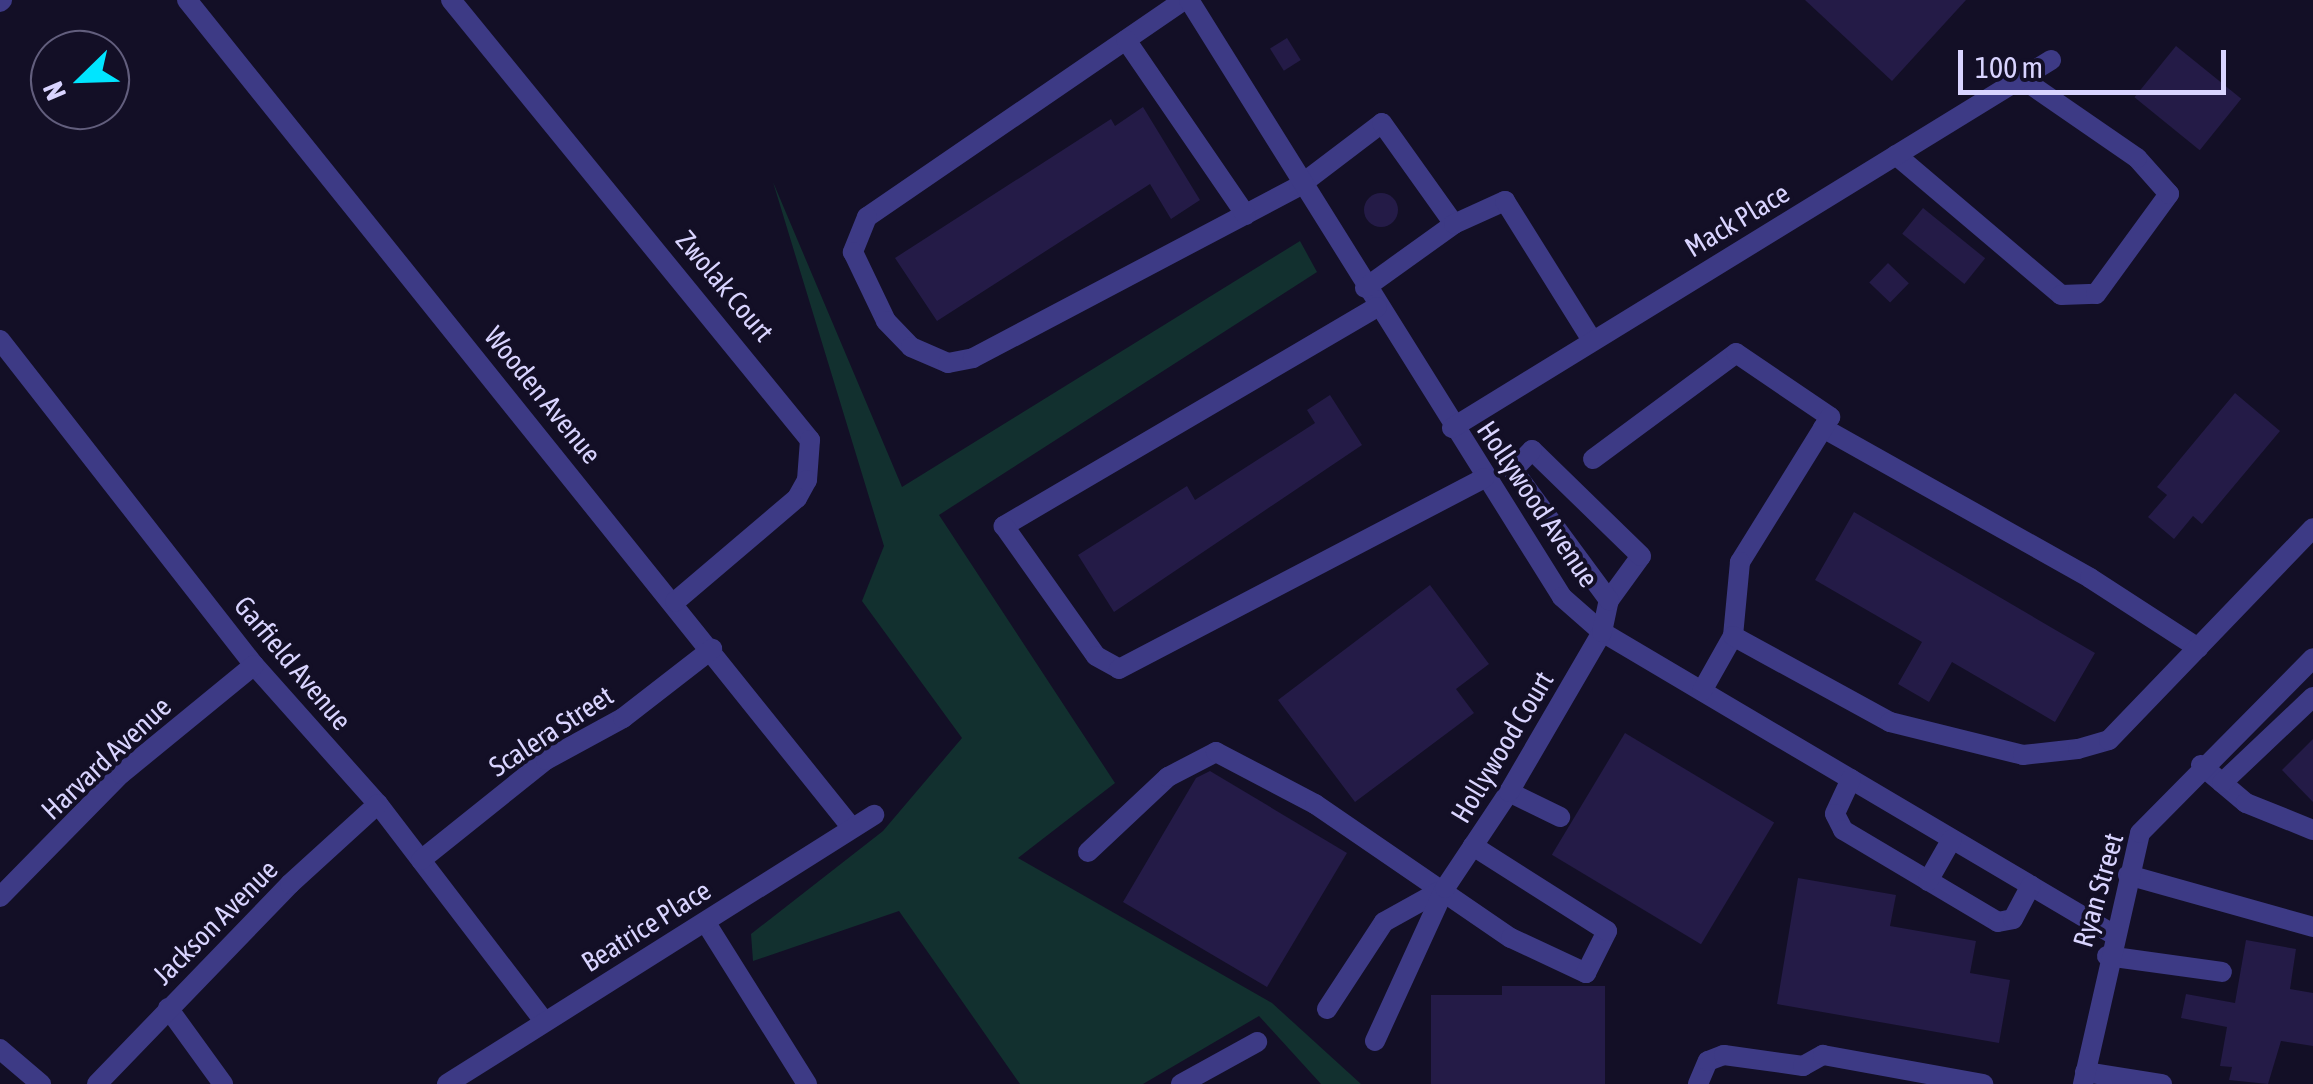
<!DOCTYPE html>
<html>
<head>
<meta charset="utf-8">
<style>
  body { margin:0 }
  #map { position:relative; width:2313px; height:1084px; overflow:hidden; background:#130f26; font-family:"Asap Condensed",sans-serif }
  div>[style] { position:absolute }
  .green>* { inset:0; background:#12302f }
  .building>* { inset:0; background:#241b47; transform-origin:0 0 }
  .round { border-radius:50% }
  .minor>* { height:20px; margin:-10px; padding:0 10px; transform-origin:10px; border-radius:10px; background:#3d3a85 }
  span { translate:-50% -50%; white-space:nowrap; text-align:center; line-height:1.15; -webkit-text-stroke:8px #130f26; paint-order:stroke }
  .street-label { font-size:28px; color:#d9d4ff }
  .north { position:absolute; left:30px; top:30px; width:100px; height:100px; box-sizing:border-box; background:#130f26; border:2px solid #625e7d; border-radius:50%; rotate:247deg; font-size:28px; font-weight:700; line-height:40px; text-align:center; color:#d9d4ff }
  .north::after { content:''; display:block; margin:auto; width:35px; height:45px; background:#00e5ff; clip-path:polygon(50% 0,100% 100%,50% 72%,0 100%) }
  .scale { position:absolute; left:1958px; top:50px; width:268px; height:45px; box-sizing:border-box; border:5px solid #d9d4ff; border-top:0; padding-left:12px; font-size:30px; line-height:35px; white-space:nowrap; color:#d9d4ff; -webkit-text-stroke:8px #130f26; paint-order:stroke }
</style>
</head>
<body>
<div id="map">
  <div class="green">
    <i style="clip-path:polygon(773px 182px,902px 487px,1300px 241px,1317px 272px,939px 515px,1115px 783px,1018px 858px,1272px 1003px,1361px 1084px,1321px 1084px,1259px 1016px,1143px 1084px,1020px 1084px,899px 911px,753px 961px,751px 934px,883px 831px,962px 738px,862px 601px,884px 546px)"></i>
  </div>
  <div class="building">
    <i style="clip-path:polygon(1805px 0,1966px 0,1892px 81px)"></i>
    <i style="left:1287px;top:38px;width:26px;height:20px;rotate:58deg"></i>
    <i style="left:2176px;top:46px;width:84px;height:66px;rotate:39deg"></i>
    <i style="clip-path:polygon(1143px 107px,1200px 200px,1171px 219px,1150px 184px,937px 321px,895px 258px,1111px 119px,1115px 126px)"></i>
    <i class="round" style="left:1364px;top:193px;width:34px;height:34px"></i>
    <i style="left:1923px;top:208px;width:80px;height:33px;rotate:39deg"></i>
    <i style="left:1888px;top:263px;width:29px;height:27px;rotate:44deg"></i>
    <i style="clip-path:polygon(2235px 393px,2280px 431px,2202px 524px,2193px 516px,2174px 539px,2148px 517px,2167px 495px,2157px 487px)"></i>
    <i style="clip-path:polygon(1330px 395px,1362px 445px,1114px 612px,1078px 555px,1187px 486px,1195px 500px,1315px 423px,1307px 410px)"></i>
    <i style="clip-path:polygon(1854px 512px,2095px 653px,2055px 722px,1952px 662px,1929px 702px,1898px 684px,1922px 642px,1815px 580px)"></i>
    <i style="clip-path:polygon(1430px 585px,1489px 664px,1456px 689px,1474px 713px,1355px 802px,1278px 700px)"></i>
    <i style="left:1625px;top:733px;width:174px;height:142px;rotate:31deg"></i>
    <i style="clip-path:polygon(2313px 739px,2313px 802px,2282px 770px)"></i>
    <i style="clip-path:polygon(1210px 771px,1347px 853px,1267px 987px,1123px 902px,1196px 778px)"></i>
    <i style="clip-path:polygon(1798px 878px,1896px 895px,1890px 926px,1976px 941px,1970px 973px,2010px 980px,1999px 1043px,1777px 1004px)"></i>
    <i style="clip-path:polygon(2246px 940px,2296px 949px,2290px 989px,2313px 993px,2313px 1046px,2281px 1041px,2268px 1084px,2229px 1080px,2232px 1067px,2220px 1066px,2227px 1027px,2181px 1018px,2186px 994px,2235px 1003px)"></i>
    <i style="clip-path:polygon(1502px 986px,1605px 986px,1605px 1084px,1431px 1084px,1431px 995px,1502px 995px)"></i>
  </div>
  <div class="minor">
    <i style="left:187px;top:0;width:1062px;rotate:51.23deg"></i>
    <i style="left:451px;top:0;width:568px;rotate:50.79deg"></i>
    <i style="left:810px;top:440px;width:40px;rotate:94.3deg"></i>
    <i style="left:807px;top:480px;width:21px;rotate:119deg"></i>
    <i style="left:797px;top:498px;width:160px;rotate:139.6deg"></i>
    <i style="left:1184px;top:0;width:384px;rotate:145.6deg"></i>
    <i style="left:867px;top:217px;width:38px;rotate:112deg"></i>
    <i style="left:853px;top:252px;width:76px;rotate:64.4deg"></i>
    <i style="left:886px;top:321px;width:36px;rotate:46deg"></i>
    <i style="left:911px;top:347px;width:40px;rotate:23.4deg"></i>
    <i style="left:948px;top:363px;width:25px;rotate:-11deg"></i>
    <i style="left:973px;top:358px;width:369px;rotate:-27.8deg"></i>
    <i style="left:1299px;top:186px;width:104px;rotate:-37.2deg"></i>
    <i style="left:1382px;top:123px;width:124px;rotate:54.5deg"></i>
    <i style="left:1189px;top:0;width:704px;rotate:58deg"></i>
    <i style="left:1562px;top:597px;width:53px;rotate:41.2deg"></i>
    <i style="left:1602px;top:632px;width:591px;rotate:30.6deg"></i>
    <i style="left:0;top:2px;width:3px;rotate:-45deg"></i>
    <i style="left:1126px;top:40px;width:212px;rotate:55.6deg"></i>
    <i style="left:1896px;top:155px;width:216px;rotate:40.3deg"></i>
    <i style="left:2061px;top:295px;width:35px;rotate:-2deg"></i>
    <i style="left:2096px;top:294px;width:124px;rotate:-53.9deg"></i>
    <i style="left:2169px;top:194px;width:48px;rotate:-131.6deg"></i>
    <i style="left:2137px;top:158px;width:141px;rotate:-145.4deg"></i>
    <i style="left:1365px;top:288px;width:110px;rotate:-35.7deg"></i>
    <i style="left:1454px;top:224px;width:56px;rotate:-24.3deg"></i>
    <i style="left:1505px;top:201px;width:164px;rotate:58deg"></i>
    <i style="left:1377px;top:307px;width:433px;rotate:149.6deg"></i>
    <i style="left:1004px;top:526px;width:159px;rotate:54.7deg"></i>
    <i style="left:1096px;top:656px;width:26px;rotate:29deg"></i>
    <i style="left:1119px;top:669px;width:412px;rotate:-27.6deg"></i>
    <i style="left:0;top:340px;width:412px;rotate:52deg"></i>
    <i style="left:254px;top:665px;width:186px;rotate:48.3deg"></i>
    <i style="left:378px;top:804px;width:273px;rotate:52.6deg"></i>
    <i style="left:1452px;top:428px;width:703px;rotate:-31.56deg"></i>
    <i style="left:1823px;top:428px;width:306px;rotate:29.3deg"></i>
    <i style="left:2090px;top:578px;width:129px;rotate:32.9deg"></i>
    <i style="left:1593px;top:459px;width:178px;rotate:-36.5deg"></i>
    <i style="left:1736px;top:353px;width:114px;rotate:34.2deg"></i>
    <i style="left:1830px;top:417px;width:171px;rotate:121.8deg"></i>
    <i style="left:1740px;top:562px;width:74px;rotate:95.4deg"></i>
    <i style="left:1733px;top:636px;width:63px;rotate:119.4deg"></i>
    <i style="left:1733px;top:636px;width:179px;rotate:28.7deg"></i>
    <i style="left:1890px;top:722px;width:137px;rotate:13.9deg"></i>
    <i style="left:2023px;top:755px;width:55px;rotate:-6.2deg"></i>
    <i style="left:2078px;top:749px;width:32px;rotate:-16deg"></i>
    <i style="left:2109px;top:740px;width:294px;rotate:-46.1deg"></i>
    <i style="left:2201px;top:765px;width:59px;rotate:40.2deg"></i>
    <i style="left:2246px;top:803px;width:72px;rotate:21.9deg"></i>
    <i style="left:1851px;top:779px;width:38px;rotate:115deg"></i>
    <i style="left:1835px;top:814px;width:18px;rotate:63deg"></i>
    <i style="left:1843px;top:830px;width:180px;rotate:30.7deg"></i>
    <i style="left:1998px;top:922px;width:15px;rotate:-11deg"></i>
    <i style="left:2013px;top:919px;width:38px;rotate:-62deg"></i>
    <i style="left:2222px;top:783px;width:125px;rotate:-43.4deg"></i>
    <i style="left:1509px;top:792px;width:57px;rotate:26.1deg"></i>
    <i style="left:1088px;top:852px;width:110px;rotate:-43.2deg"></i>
    <i style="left:1168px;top:777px;width:54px;rotate:-27.5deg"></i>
    <i style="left:1216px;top:752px;width:112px;rotate:27.7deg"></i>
    <i style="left:1315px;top:804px;width:237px;rotate:34.4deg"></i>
    <i style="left:1511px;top:938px;width:83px;rotate:25deg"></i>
    <i style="left:1586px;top:973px;width:47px;rotate:-63.4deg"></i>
    <i style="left:1607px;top:931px;width:159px;rotate:-147.6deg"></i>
    <i style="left:421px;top:860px;width:160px;rotate:-38.7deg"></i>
    <i style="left:546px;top:760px;width:88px;rotate:-28.6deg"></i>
    <i style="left:623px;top:718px;width:113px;rotate:-37.8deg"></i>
    <i style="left:2128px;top:875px;width:192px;rotate:15.7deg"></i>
    <i style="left:1928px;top:881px;width:48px;rotate:-60.3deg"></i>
    <i style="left:0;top:897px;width:173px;rotate:-45.5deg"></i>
    <i style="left:121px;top:774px;width:172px;rotate:-39.3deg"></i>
    <i style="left:706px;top:923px;width:190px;rotate:57.9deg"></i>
    <i style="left:2107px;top:956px;width:116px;rotate:7.9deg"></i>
    <i style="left:168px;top:1008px;width:94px;rotate:54.1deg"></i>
    <i style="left:1327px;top:1009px;width:104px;rotate:-56.8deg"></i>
    <i style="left:1384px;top:922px;width:70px;rotate:-29.1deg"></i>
    <i style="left:1375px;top:1041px;width:168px;rotate:-65.4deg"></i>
    <i style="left:1445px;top:888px;width:115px;rotate:-56.3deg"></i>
    <i style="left:1509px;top:792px;width:185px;rotate:-59.8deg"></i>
    <i style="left:1602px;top:632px;width:33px;rotate:-78deg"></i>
    <i style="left:1609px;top:600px;width:54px;rotate:-54deg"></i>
    <i style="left:1641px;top:556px;width:152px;rotate:-135.8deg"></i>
    <i style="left:1532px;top:450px;width:28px;rotate:134deg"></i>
    <i style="left:1513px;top:470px;width:162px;rotate:53.6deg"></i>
    <i style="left:0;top:1049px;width:54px;rotate:40.5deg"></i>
    <i style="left:2085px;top:1072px;width:78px;rotate:8.9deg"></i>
    <i style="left:97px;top:1084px;width:278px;rotate:-46deg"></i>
    <i style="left:290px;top:884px;width:119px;rotate:-42.3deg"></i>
    <i style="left:447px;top:1084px;width:505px;rotate:-32.21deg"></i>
    <i style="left:1181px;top:1084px;width:87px;rotate:-28.9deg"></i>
    <i style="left:1698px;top:1084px;width:25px;rotate:-67deg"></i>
    <i style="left:1708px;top:1061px;width:17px;rotate:-21deg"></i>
    <i style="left:1724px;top:1055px;width:80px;rotate:7.9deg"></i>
    <i style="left:1803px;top:1066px;width:23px;rotate:-29deg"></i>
    <i style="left:1823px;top:1055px;width:163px;rotate:10.3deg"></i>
    <i style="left:2083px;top:1084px;width:257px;rotate:-77.2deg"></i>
    <i style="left:2140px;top:833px;width:246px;rotate:-45.3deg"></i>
  </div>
  <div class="street-label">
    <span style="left:1737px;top:220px;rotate:-31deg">Mack Place</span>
    <span style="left:725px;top:286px;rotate:50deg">Zwolak Court</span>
    <span style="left:543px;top:395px;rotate:51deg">Wooden Avenue</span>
    <span style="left:1538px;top:504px;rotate:56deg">Hollywood Avenue</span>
    <span style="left:293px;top:663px;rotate:50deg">Garfield Avenue</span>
    <span style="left:551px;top:731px;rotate:-33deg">Scalera Street</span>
    <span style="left:1502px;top:747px;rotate:-59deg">Hollywood Court</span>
    <span style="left:106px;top:758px;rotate:-43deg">Harvard Avenue</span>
    <span style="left:2098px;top:890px;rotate:-74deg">Ryan Street</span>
    <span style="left:215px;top:922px;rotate:-45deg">Jackson Avenue</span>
    <span style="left:646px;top:926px;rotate:-32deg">Beatrice Place</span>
  </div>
  <div class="north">N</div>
  <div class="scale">100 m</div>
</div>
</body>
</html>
